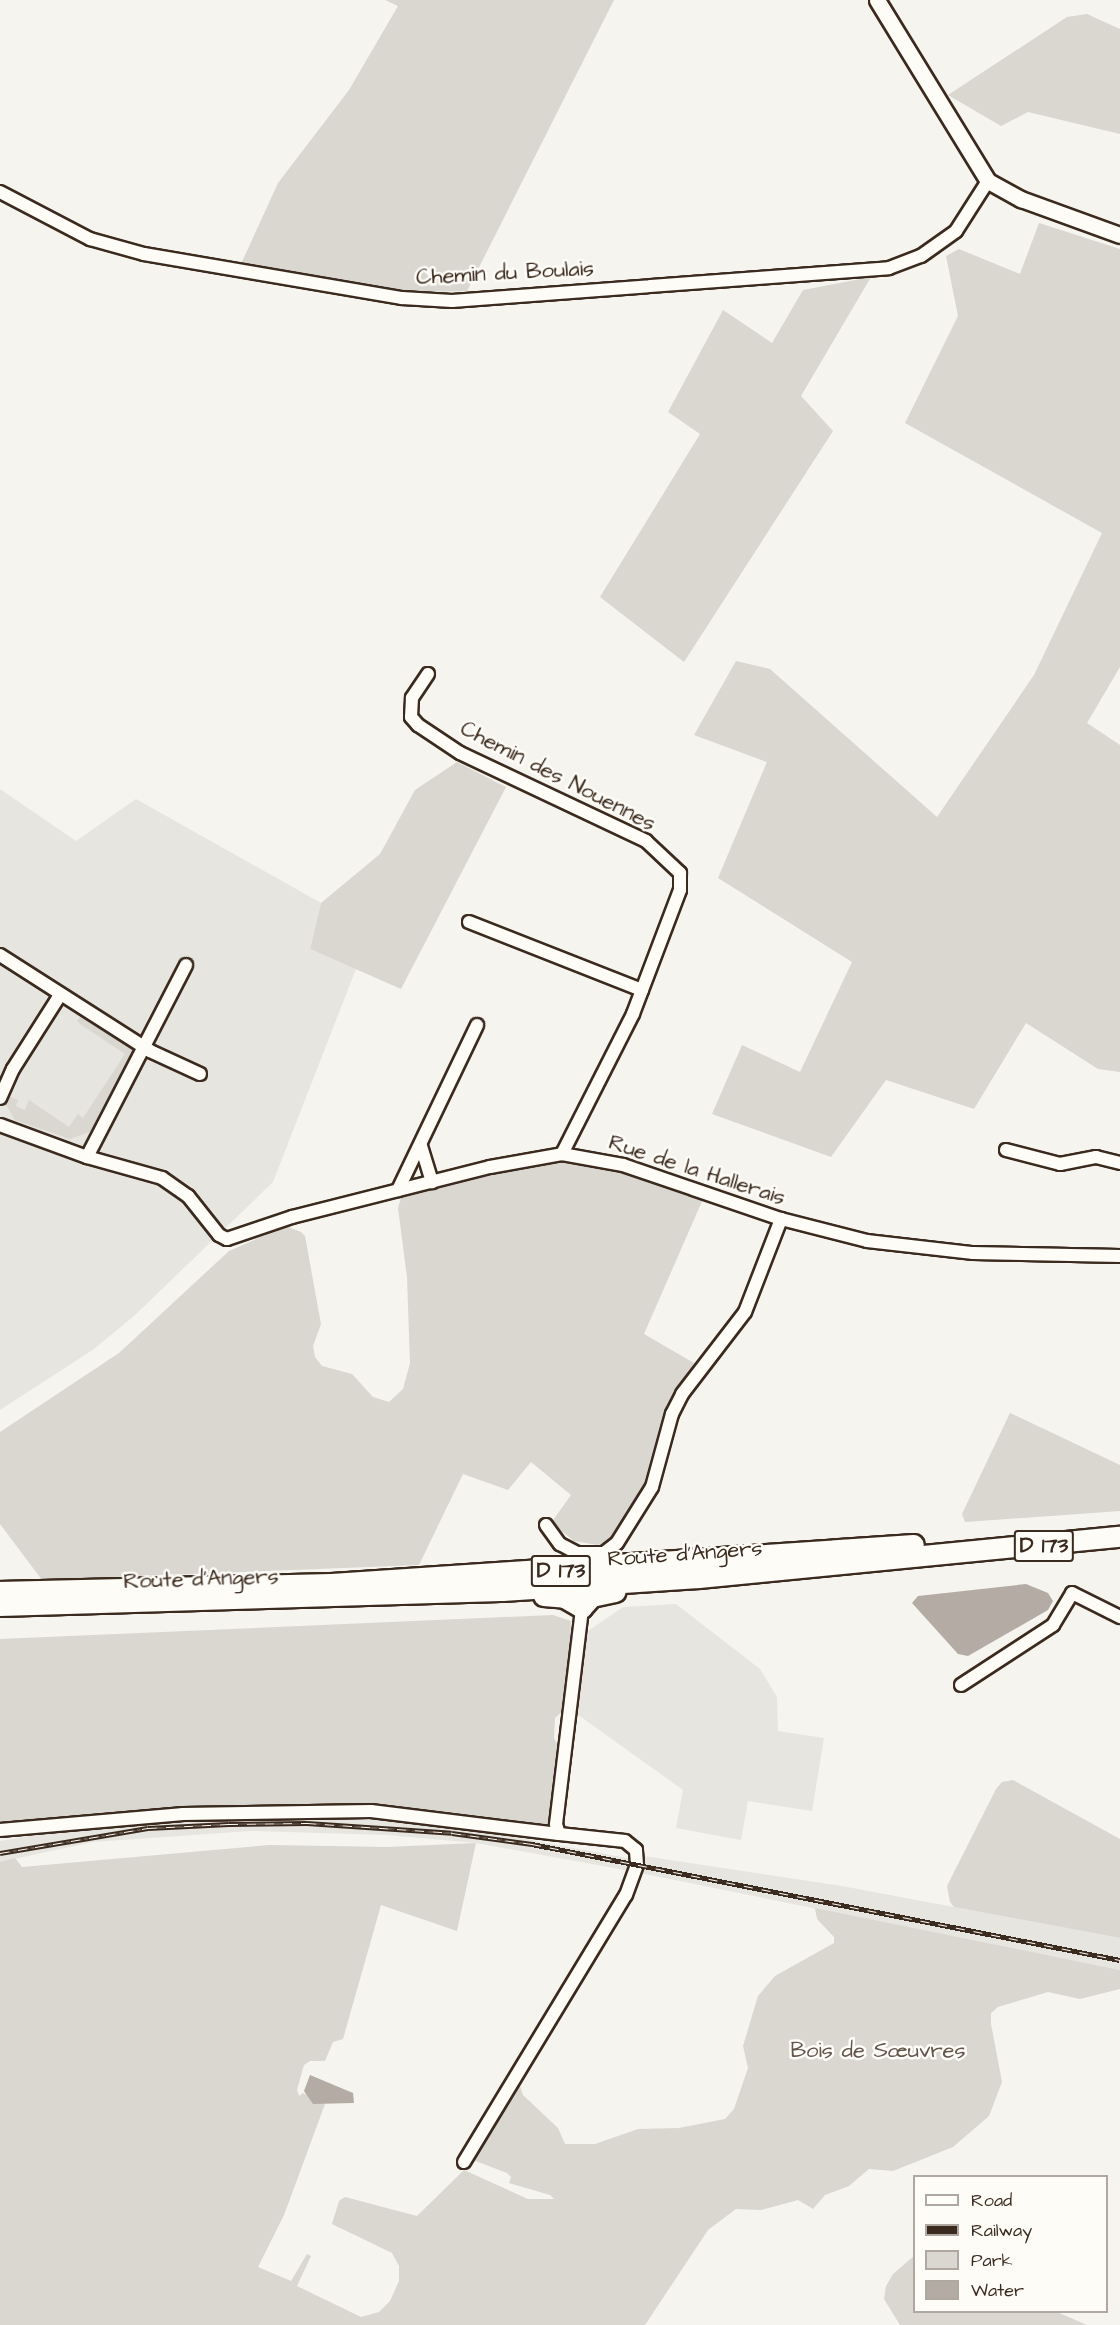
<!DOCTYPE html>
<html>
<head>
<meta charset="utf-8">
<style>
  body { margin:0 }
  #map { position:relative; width:1120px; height:2325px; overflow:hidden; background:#f5f4ee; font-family:"Architects Daughter",sans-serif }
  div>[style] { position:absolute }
  .built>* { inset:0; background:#e7e5df }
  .green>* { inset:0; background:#dad6d0 }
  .water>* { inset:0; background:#b4aca4 }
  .roads { filter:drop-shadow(2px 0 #3b2a1e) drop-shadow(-2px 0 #3b2a1e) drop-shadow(0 2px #3b2a1e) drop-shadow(0 -2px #3b2a1e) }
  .minor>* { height:12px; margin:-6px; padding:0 6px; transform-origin:6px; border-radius:6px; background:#fdfcf7 }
  .tertiary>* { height:15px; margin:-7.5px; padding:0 7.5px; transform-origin:7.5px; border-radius:7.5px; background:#fdfcf7 }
  .trunk>* { height:20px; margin:-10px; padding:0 10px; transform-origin:10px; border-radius:10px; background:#fdfcf7 }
  .rail>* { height:5px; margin-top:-2.5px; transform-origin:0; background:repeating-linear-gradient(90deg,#fdfcf7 0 9px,#3b2a1e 0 18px); box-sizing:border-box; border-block:2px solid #3b2a1e }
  span { translate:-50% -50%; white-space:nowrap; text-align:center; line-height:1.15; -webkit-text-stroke:5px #fdfcf7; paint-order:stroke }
  .shield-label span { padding:2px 4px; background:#fdfcf7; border:2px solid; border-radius:4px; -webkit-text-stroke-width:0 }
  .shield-label { font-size:21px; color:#3b2a1e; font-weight:700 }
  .street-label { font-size:22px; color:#3b2a1e }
  .park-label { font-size:22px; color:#63554a }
  .legend { position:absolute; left:913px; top:2175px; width:195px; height:138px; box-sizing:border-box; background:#fdfcf7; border:2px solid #afa8a0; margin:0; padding:8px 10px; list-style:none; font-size:18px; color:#3b2a1e }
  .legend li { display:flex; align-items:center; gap:12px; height:30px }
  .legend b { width:30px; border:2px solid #afa8a0 }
</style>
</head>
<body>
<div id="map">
  <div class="built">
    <i style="clip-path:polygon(0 789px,76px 841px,136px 799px,321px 903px,310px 949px,356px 969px,273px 1182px,134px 1316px,94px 1349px,0 1410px)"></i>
    <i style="clip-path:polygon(676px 1604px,760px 1669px,777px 1697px,778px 1731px,824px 1738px,812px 1811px,748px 1801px,741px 1840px,676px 1828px,683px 1790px,574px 1712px,585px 1633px,623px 1607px)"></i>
    <i style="clip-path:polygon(314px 1815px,445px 1824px,632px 1859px,630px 1871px,476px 1843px,387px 1835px,250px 1831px,93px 1842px,0 1862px,0 1841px,48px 1833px,141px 1821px)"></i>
    <i style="clip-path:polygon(644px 1856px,842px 1886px,1120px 1938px,1120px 1970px,640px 1873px)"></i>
  </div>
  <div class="green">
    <i style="clip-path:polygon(385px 0,614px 0,467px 291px,408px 292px,241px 264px,278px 183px,349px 90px,398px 6px)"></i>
    <i style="clip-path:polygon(1087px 14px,1120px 29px,1120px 134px,1028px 112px,1001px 126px,948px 95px,1067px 17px)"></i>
    <i style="clip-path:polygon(1039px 223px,1120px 249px,1120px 667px,1087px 723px,1120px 745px,1120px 1072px,1098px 1069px,1026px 1023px,974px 1109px,886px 1080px,831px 1157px,712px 1114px,742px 1045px,800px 1072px,852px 962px,718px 878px,767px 762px,694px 735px,736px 661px,770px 669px,937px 817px,1034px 675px,1102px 533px,905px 423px,958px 316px,946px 256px,959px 249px,1020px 274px)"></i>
    <i style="clip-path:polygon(871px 277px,801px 396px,833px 431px,684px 662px,600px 597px,700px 434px,668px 412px,723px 310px,772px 343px,803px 290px)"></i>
    <i style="clip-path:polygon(457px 762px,506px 787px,401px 989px,310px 949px,321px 903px,380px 854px,415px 790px)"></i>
    <i style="clip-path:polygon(82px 1014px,131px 1045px,133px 1052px,92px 1131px,70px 1139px,15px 1120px,4px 1101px,6px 1095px,18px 1100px,16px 1106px,25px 1110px,29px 1100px,69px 1127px,78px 1114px,83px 1118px,125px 1054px,80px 1024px,77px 1021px)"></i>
    <i style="clip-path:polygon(568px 1162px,613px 1169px,703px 1199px,644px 1334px,694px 1363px,667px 1408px,651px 1472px,611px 1540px,598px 1545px,574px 1541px,551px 1523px,571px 1495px,531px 1462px,508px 1490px,463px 1474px,419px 1565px,42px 1580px,0 1524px,0 1432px,119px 1353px,229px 1251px,286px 1226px,301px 1232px,305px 1236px,321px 1324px,313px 1346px,315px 1357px,322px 1366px,352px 1374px,373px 1397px,389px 1402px,403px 1389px,410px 1363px,407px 1277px,398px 1208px,401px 1198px,534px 1164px)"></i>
    <i style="clip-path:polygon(1010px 1413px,1120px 1465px,1120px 1511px,965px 1522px,962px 1514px)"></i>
    <i style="clip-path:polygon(553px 1615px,571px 1621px,566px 1708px,555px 1718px,554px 1738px,560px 1750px,551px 1829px,463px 1815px,288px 1805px,184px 1807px,18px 1825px,0 1822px,0 1639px)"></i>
    <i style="clip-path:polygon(1013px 1780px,1120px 1839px,1120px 1938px,954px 1907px,950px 1902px,947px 1886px,996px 1789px,1002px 1782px)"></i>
    <i style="clip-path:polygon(476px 1843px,457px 1931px,381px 1905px,343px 2039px,333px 2042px,325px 2061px,310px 2061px,304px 2065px,297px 2090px,299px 2096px,303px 2093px,325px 2104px,284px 2215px,258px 2267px,291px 2281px,307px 2254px,311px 2256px,297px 2286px,361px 2317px,379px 2312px,390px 2301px,399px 2281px,399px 2266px,392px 2253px,332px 2224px,339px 2201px,345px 2197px,417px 2216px,464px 2170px,528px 2199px,554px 2199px,550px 2195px,509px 2183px,511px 2177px,507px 2173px,473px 2160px,472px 2154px,491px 2120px,499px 2087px,508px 2075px,518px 2080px,523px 2095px,558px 2128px,565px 2144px,595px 2144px,638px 2129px,679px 2128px,725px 2119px,734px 2109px,748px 2068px,743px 2046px,758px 1996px,775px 1976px,834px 1943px,834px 1937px,817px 1919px,815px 1908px,1120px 1970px,1120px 1989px,1080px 1999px,1048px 1992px,998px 2007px,991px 2013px,991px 2024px,1002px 2082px,989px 2116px,953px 2147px,893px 2171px,869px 2169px,849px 2186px,825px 2195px,813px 2209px,798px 2200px,761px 2210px,736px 2209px,708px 2230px,645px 2325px,0 2325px,0 1862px,15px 1858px,22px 1867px,269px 1845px,387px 1847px)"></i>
    <i style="clip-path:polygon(914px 2256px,914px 2312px,1057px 2312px,1087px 2325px,900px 2325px,884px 2299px,886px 2286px,893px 2274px)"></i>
  </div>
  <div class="water">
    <i style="clip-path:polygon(1026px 1584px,1048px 1593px,1053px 1601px,1048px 1610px,968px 1656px,958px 1654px,912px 1603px,918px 1596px)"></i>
    <i style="clip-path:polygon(310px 2075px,353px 2093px,354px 2103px,313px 2104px,304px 2091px)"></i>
  </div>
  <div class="roads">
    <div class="minor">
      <i style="left:0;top:192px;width:102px;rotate:27.6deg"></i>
      <i style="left:90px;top:239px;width:56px;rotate:15.5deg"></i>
      <i style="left:144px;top:254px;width:262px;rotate:9.7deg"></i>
      <i style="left:402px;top:298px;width:50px;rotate:3.4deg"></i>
      <i style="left:452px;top:301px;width:438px;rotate:-4.3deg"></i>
      <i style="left:889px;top:268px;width:34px;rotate:-21deg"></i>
      <i style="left:921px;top:256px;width:43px;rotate:-35.5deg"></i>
      <i style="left:956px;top:231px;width:59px;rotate:-57.4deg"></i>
      <i style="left:428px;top:674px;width:29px;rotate:124deg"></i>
      <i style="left:412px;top:698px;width:19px;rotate:93deg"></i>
      <i style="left:411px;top:717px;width:11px;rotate:49deg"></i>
      <i style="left:418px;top:725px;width:50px;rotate:33.7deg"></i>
      <i style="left:460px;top:753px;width:206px;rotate:25.3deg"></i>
      <i style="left:646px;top:841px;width:47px;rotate:43.3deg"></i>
      <i style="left:680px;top:873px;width:17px;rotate:90deg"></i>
      <i style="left:680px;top:890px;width:133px;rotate:110.8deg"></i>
      <i style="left:633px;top:1014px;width:157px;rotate:116.9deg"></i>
      <i style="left:469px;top:922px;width:186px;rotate:21.5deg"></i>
      <i style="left:0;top:955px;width:178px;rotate:32.6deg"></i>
      <i style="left:150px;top:1051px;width:55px;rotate:24.7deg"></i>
      <i style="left:0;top:1098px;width:32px;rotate:-66deg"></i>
      <i style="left:13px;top:1069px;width:88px;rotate:-57.6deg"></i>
      <i style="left:0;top:1125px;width:93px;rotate:20.2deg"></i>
      <i style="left:87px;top:1157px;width:78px;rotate:15.6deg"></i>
      <i style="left:162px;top:1178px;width:32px;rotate:35deg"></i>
      <i style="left:188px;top:1196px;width:50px;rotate:51.5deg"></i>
      <i style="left:219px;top:1235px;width:9px;rotate:27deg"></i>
      <i style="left:227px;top:1239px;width:69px;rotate:-18.7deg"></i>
      <i style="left:292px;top:1217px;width:204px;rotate:-14.2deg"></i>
      <i style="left:490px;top:1167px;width:73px;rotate:-10.2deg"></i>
      <i style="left:562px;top:1154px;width:62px;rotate:10.2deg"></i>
      <i style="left:623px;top:1165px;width:167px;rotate:18.9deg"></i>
      <i style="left:781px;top:1219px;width:89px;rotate:14.3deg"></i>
      <i style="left:867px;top:1241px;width:107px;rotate:6.5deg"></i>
      <i style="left:973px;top:1253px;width:147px;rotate:1.2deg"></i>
      <i style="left:421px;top:1146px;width:38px;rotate:73deg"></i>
      <i style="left:1006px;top:1150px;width:56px;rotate:14.5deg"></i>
      <i style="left:1060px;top:1164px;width:37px;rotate:-11deg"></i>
      <i style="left:1096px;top:1157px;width:25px;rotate:14deg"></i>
      <i style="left:87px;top:1157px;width:216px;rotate:-62.7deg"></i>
      <i style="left:398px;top:1190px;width:183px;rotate:-64.4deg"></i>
      <i style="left:546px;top:1525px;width:24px;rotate:54deg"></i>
      <i style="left:560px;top:1544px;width:19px;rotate:28deg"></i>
      <i style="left:577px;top:1553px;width:27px"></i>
      <i style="left:604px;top:1553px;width:16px;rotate:-38deg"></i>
      <i style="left:617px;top:1543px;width:66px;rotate:-58deg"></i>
      <i style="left:652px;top:1487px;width:76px;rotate:-74.7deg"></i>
      <i style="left:672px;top:1414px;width:22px;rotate:-63deg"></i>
      <i style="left:682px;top:1394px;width:103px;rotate:-52.5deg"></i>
      <i style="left:745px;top:1312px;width:100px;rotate:-68.8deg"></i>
      <i style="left:961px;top:1685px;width:110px;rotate:-33.1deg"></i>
      <i style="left:1053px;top:1625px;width:37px;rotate:-59deg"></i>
      <i style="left:1072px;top:1593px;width:54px;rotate:26.6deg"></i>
      <i style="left:0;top:1830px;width:184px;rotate:-5deg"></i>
      <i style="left:183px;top:1814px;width:188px;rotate:-0.9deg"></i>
      <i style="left:371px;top:1811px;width:189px;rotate:7deg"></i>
      <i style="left:464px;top:2162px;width:312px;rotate:-58.8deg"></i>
      <i style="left:626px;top:1895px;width:32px;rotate:-70deg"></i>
      <i style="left:637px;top:1865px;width:15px;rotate:-94deg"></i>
      <i style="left:636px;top:1850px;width:14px;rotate:-141deg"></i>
      <i style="left:625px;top:1841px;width:66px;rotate:-173.9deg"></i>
      <i style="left:559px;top:1834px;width:10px;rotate:-107deg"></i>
      <i style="left:556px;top:1824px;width:218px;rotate:-83.1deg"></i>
    </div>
    <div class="tertiary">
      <i style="left:877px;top:0;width:212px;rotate:58.5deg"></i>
      <i style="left:988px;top:181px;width:38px;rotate:29deg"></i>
      <i style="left:1021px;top:199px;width:105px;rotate:20deg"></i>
    </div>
    <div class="trunk">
      <i style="left:0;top:1592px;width:332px;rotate:-1.4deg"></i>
      <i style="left:332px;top:1584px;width:583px;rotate:-3.83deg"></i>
      <i style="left:544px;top:1596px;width:21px;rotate:5deg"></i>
      <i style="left:565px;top:1598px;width:20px;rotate:30deg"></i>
      <i style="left:582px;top:1608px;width:15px;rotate:-48deg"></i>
      <i style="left:592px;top:1597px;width:24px;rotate:-12deg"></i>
      <i style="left:0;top:1606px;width:503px;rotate:-1.71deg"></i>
      <i style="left:503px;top:1591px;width:196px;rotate:-3.8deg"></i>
      <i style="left:699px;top:1578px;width:423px;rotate:-5.6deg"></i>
    </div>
  </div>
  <div class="rail">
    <i style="left:0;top:1853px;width:150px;rotate:-9.6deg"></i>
    <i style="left:148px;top:1828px;width:81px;rotate:-2.8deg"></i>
    <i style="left:229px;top:1824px;width:78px;rotate:-0.7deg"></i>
    <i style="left:307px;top:1823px;width:145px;rotate:3.9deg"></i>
    <i style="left:452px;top:1833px;width:81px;rotate:7.8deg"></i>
    <i style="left:532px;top:1844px;width:599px;rotate:11.16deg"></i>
  </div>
  <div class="shield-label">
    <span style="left:1044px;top:1546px">D 173</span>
    <span style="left:561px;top:1571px">D 173</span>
  </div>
  <div class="street-label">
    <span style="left:505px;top:273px;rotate:-3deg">Chemin du Boulais</span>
    <span style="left:558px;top:776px;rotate:27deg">Chemin des Nouennes</span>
    <span style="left:697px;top:1170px;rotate:18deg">Rue de la Hallerais</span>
    <span style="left:685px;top:1554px;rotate:-4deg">Route d'Angers</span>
    <span style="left:201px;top:1579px;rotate:-2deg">Route d'Angers</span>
  </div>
  <div class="park-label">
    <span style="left:878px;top:2051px">Bois de Sœuvres</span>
  </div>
  <ul class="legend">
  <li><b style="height:8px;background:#fdfcf7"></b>Road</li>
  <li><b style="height:8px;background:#3b2a1e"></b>Railway</li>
  <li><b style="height:16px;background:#dad6d0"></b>Park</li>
  <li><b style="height:16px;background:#b4aca4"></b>Water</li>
  </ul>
</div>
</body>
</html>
